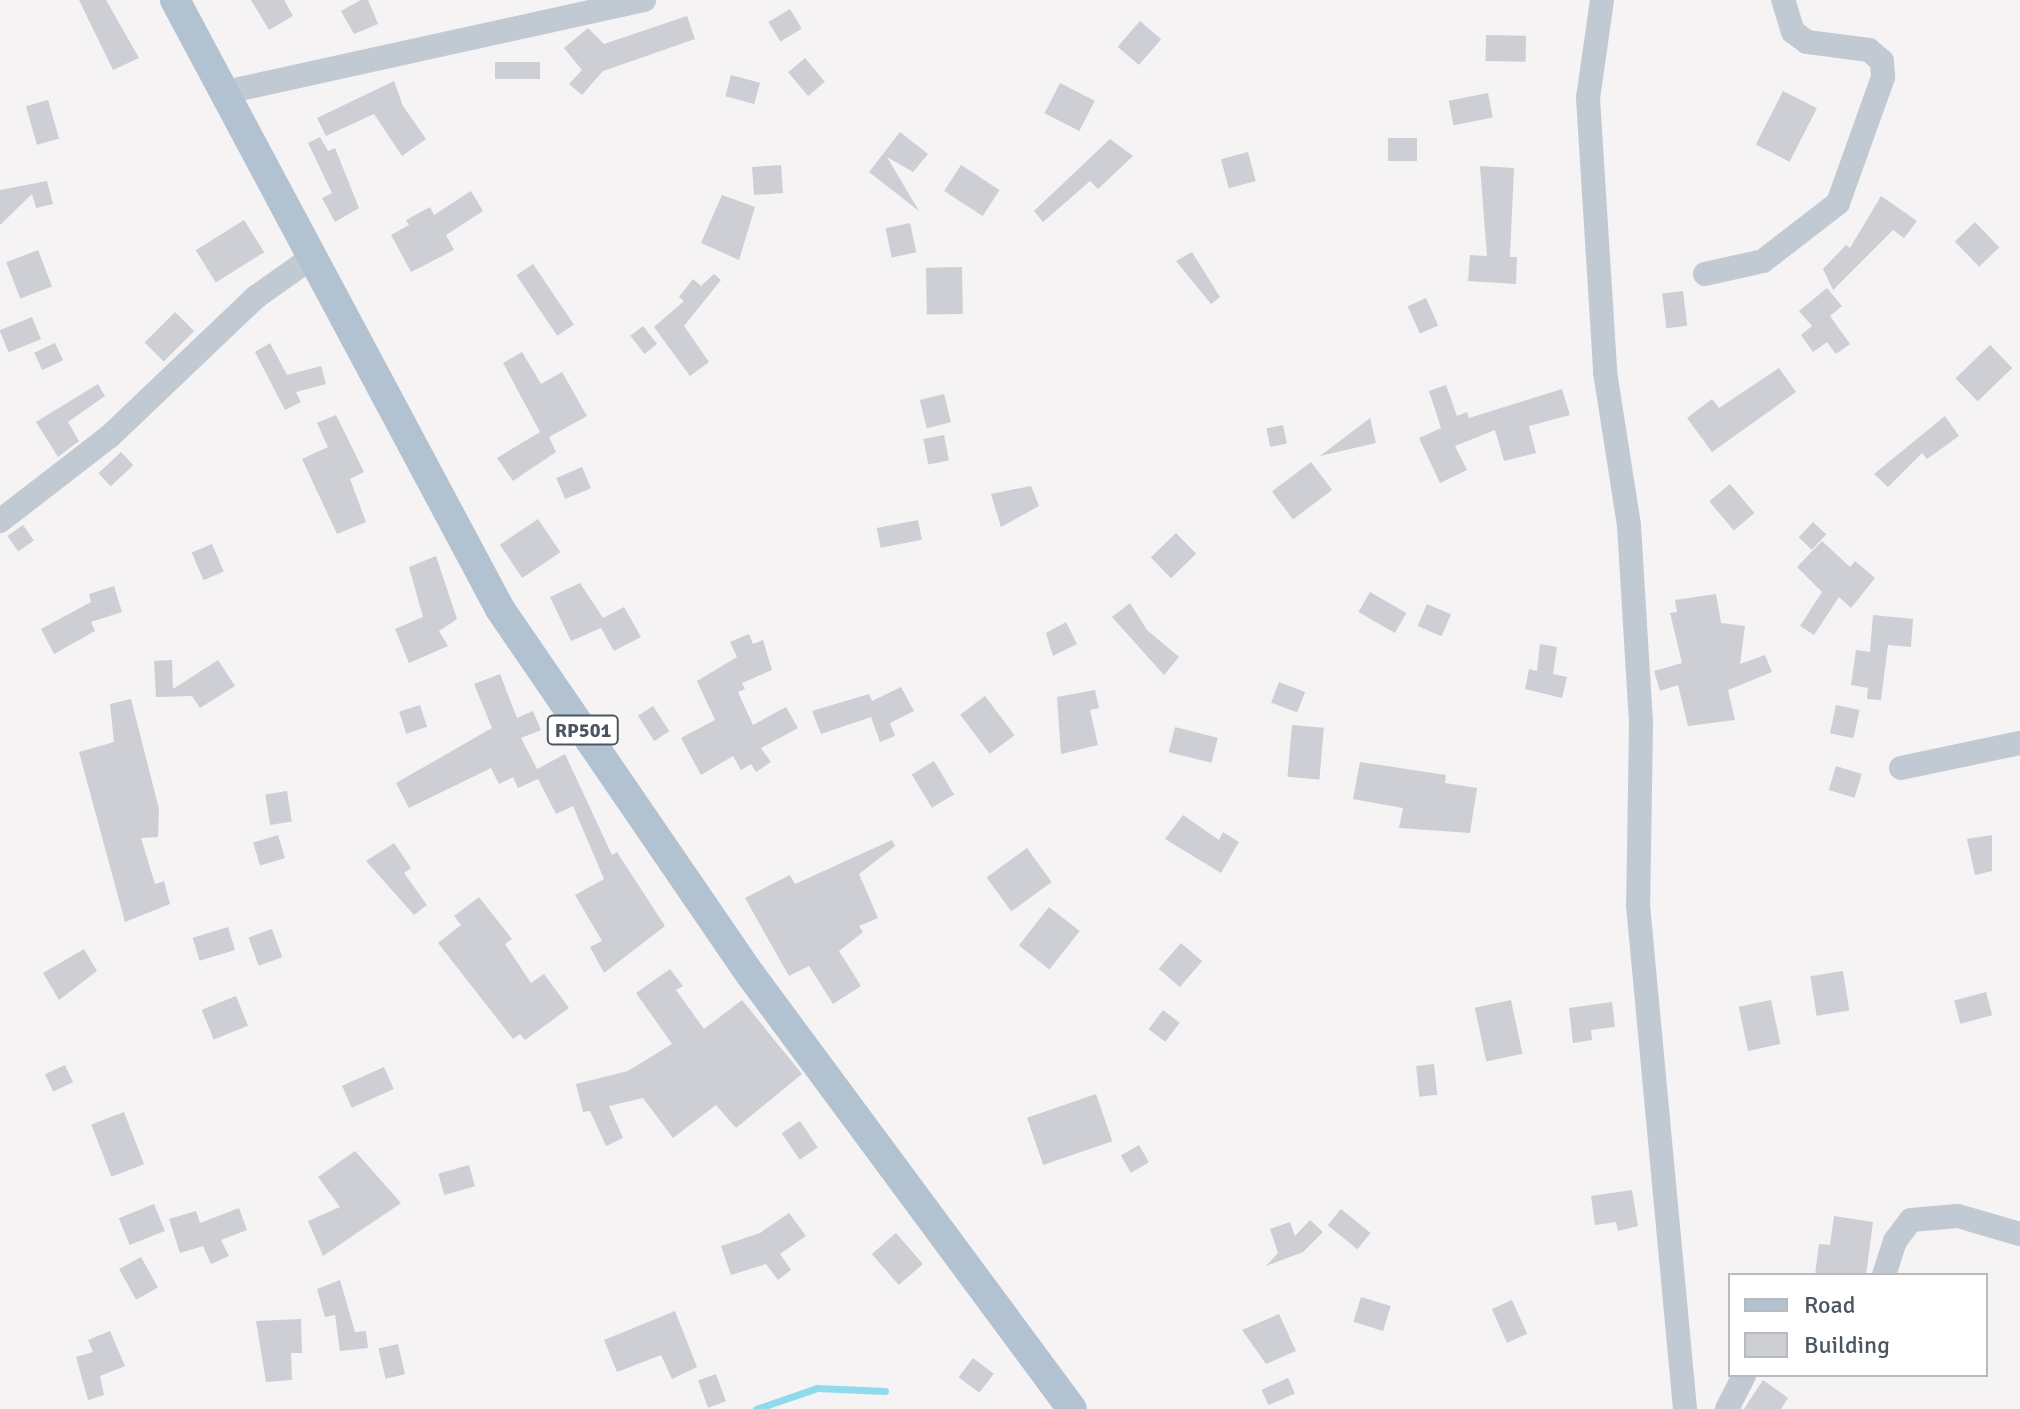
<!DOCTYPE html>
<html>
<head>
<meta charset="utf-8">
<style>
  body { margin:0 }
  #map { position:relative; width:2020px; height:1409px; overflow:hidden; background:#f5f3f3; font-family:Signika,sans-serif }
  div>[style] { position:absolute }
  .stream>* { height:7px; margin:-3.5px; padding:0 3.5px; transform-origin:3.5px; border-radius:3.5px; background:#90daee }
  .building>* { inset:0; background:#cdcfd5; transform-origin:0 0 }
  .minor>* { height:24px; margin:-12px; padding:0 12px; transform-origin:12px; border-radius:12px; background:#c1cad2 }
  .major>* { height:30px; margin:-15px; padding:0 15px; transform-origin:15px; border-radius:15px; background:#b3c2d1 }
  span { translate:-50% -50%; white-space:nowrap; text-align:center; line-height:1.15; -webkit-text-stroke:6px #fff; paint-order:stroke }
  .shield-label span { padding:2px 6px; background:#fff; border:2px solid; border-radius:6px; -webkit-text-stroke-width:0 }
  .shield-label { font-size:20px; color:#4a5661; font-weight:700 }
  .legend { position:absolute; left:1728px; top:1273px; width:260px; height:104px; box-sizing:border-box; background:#fff; border:2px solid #b7bbc0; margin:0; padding:10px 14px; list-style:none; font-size:24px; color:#4a5661 }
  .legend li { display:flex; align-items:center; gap:16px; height:40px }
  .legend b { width:40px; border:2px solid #b7bbc0 }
</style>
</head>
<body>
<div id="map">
  <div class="stream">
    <i style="left:756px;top:1409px;width:65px;rotate:-19deg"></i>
    <i style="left:817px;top:1388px;width:68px;rotate:2.5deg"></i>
  </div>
  <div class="building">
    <i style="clip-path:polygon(79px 0,106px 0,139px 58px,113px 70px)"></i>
    <i style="clip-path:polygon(251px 0,284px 0,293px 16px,269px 30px)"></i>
    <i style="clip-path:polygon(361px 0,368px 0,378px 24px,354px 34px,341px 11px)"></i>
    <i style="left:790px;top:9px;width:23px;height:25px;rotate:59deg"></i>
    <i style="clip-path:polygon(687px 16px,695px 39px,603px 71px,582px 95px,569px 84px,582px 70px,564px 48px,588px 28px,604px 44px)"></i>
    <i style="left:1140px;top:21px;width:28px;height:34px;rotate:41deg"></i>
    <i style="left:1486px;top:35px;width:40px;height:26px;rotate:1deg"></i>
    <i style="left:805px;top:58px;width:31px;height:22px;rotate:50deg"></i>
    <i style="left:540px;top:62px;width:17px;height:45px;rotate:90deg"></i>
    <i style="left:731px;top:75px;width:30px;height:22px;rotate:15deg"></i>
    <i style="clip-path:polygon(394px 81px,403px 106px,426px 139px,402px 156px,374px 114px,326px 136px,317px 118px)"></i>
    <i style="left:1060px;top:83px;width:39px;height:34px;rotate:27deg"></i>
    <i style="left:1783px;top:91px;width:38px;height:60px;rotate:27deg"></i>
    <i style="left:1488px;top:93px;width:25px;height:40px;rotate:79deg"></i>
    <i style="left:48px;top:100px;width:40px;height:23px;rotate:74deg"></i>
    <i style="clip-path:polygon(900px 132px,928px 154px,913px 172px,887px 157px,919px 211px,869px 172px)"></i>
    <i style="clip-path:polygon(320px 137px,328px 151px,335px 148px,359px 208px,335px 222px,322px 198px,332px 193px,308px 143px)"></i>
    <i style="left:1388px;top:138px;width:29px;height:23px"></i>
    <i style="clip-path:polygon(1110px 139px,1133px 156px,1098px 189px,1090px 181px,1043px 222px,1034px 211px)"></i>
    <i style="left:1248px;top:152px;width:30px;height:28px;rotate:75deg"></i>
    <i style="left:781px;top:165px;width:28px;height:29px;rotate:86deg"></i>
    <i style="left:961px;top:165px;width:46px;height:31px;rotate:33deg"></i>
    <i style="clip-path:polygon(1480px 166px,1514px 168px,1510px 257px,1517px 257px,1516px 284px,1468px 281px,1470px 255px,1487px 256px)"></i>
    <i style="clip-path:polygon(47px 181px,53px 204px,36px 208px,32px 194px,0 225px,0 190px)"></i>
    <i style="clip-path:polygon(471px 191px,483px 211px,446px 235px,454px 250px,411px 272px,391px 235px,409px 225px,406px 220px,430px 207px,434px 215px)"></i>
    <i style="clip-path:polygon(722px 195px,755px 207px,739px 260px,701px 243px)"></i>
    <i style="clip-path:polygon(1881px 196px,1917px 221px,1904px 238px,1893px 230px,1833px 290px,1823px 269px,1846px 245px,1850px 248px)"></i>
    <i style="left:244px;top:220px;width:38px;height:57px;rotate:58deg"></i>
    <i style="left:1975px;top:222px;width:35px;height:28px;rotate:46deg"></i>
    <i style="left:910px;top:223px;width:30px;height:25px;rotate:78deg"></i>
    <i style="left:38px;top:250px;width:39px;height:34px;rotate:69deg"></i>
    <i style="clip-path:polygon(1192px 252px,1220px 297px,1211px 304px,1176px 261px)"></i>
    <i style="left:533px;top:264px;width:73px;height:20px;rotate:56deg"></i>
    <i style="left:962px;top:267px;width:47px;height:36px;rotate:89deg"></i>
    <i style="clip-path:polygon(714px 274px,721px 280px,684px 326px,709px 362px,690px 376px,654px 327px,684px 301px,679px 297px,693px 279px,701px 286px)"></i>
    <i style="clip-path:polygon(1827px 288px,1842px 306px,1830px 316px,1850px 344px,1836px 354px,1827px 342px,1813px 352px,1801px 335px,1812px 326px,1799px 311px)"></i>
    <i style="left:1683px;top:291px;width:35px;height:21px;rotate:83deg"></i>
    <i style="left:1426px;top:298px;width:30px;height:20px;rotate:66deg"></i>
    <i style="left:175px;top:312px;width:27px;height:43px;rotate:45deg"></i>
    <i style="left:32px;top:317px;width:24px;height:35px;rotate:68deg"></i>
    <i style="left:643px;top:326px;width:23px;height:16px;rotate:52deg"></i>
    <i style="left:55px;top:343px;width:19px;height:23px;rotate:65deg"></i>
    <i style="clip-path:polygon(270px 343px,287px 375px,321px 366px,326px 384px,296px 392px,301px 402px,285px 410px,255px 352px)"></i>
    <i style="left:1990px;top:345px;width:32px;height:48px;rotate:46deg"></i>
    <i style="clip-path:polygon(522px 352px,541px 384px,562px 372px,587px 416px,549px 437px,556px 452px,513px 481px,497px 458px,540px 432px,503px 363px)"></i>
    <i style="clip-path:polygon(1779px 368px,1796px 392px,1712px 452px,1687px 418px,1712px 399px,1719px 408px)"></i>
    <i style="clip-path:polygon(98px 384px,105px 396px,68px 422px,79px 441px,58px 457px,36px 422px)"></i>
    <i style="clip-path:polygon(1446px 385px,1457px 416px,1467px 412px,1469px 418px,1562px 389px,1570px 415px,1529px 426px,1536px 453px,1504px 461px,1495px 430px,1455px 446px,1467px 470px,1440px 483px,1419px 438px,1441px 428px,1429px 391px)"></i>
    <i style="left:944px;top:394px;width:29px;height:25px;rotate:76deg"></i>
    <i style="clip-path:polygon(336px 415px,364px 472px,350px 479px,366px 522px,337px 534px,302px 459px,328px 447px,317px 423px)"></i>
    <i style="clip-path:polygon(1945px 416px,1959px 436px,1927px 459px,1922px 453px,1888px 487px,1874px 474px)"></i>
    <i style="clip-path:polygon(1370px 418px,1376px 443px,1320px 456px)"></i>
    <i style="left:1283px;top:425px;width:19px;height:17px;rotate:78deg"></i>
    <i style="left:944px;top:435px;width:26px;height:21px;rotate:79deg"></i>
    <i style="left:121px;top:452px;width:18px;height:31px;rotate:47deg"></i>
    <i style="left:1311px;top:462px;width:35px;height:49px;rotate:53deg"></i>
    <i style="left:582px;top:467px;width:23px;height:28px;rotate:67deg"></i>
    <i style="left:1730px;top:484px;width:38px;height:27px;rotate:50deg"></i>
    <i style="clip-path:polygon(1031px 486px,1039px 506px,1001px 527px,991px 494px)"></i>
    <i style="left:538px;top:519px;width:40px;height:46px;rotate:56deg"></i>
    <i style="left:918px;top:520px;width:20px;height:42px;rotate:79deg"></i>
    <i style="left:1813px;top:522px;width:18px;height:21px;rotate:43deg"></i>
    <i style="left:23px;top:525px;width:19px;height:19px;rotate:55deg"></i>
    <i style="left:1176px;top:533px;width:29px;height:35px;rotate:46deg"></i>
    <i style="clip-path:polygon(1822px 541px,1850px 567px,1855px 561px,1875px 578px,1851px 608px,1839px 597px,1814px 635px,1800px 626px,1822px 592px,1797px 567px)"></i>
    <i style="left:212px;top:544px;width:30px;height:22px;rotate:67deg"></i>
    <i style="clip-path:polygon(436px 556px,457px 619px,439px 631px,448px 646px,409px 663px,395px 629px,423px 617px,409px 567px)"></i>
    <i style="clip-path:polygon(580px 583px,603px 618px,624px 607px,641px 637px,614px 651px,601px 628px,571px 641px,550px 597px)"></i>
    <i style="clip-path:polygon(114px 586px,122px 612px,91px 622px,95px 631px,54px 654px,41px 629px,91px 602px,89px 594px)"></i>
    <i style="left:1370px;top:592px;width:42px;height:23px;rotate:30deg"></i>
    <i style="clip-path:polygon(1716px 594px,1721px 623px,1745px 626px,1740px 664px,1765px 655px,1772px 672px,1728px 690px,1735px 720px,1688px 726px,1678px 685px,1660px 691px,1654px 671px,1682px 663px,1670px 613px,1677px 612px,1675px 600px)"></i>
    <i style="clip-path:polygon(1130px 603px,1147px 630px,1179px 657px,1164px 675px,1112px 617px)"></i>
    <i style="left:1427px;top:604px;width:26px;height:24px;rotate:23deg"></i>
    <i style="clip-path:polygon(1873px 615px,1913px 619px,1911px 647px,1888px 645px,1881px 700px,1867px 699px,1868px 688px,1851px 685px,1856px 650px,1870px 652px)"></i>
    <i style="clip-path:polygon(1066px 622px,1077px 644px,1053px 656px,1046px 633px)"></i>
    <i style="clip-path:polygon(749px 634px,753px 644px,763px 640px,772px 670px,742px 683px,745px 689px,738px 692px,753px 725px,786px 707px,798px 728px,761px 748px,771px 762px,756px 772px,751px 764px,741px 770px,733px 756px,701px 775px,681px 738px,715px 720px,697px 681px,737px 657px,730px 642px)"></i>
    <i style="clip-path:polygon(1540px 644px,1557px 647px,1553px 674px,1567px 677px,1562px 698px,1525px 689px,1529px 669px,1537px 671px)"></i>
    <i style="clip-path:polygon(172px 660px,173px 689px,218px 660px,235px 686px,200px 708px,192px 696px,156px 697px,154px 661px)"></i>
    <i style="clip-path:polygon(500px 674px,517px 718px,533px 711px,541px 730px,521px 738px,537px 769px,565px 754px,612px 855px,617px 852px,665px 926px,604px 973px,590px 947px,602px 941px,575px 895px,604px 879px,573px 806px,556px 814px,538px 779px,518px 788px,513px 777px,499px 784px,491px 768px,409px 808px,396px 783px,492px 728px,474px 684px)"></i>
    <i style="left:1279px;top:682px;width:28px;height:22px;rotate:21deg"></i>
    <i style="clip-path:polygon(901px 687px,914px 711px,890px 723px,895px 736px,880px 742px,871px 717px,821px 734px,812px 711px,869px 694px,872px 701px)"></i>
    <i style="clip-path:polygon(1095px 690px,1099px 708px,1090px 710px,1098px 745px,1061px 754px,1057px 697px)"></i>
    <i style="left:985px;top:696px;width:49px;height:31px;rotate:53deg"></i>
    <i style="clip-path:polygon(131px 699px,159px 809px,158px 837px,141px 838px,155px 884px,164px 881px,170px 904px,125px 922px,79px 752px,114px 742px,110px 704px)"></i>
    <i style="left:420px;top:705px;width:23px;height:22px;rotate:72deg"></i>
    <i style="left:1836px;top:705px;width:24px;height:29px;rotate:12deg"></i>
    <i style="left:653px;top:706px;width:30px;height:18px;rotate:57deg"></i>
    <i style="left:1292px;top:725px;width:32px;height:52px;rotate:5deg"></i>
    <i style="left:1175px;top:727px;width:44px;height:26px;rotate:14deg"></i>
    <i style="left:934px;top:761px;width:39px;height:26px;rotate:59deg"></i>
    <i style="clip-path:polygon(1360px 762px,1446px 775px,1445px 783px,1477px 788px,1470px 833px,1399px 828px,1403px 808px,1353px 799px)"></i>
    <i style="left:1836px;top:766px;width:27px;height:25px;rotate:17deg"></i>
    <i style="left:287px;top:791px;width:31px;height:22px;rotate:81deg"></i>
    <i style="clip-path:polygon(1183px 815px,1219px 840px,1223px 832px,1239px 842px,1221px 873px,1165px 839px)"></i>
    <i style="left:278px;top:835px;width:24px;height:26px;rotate:73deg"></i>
    <i style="clip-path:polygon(1992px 835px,1992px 871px,1975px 875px,1967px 839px)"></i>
    <i style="clip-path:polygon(892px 840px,895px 846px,859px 874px,878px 918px,859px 926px,863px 932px,839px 951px,861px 986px,833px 1004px,809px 966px,789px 976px,745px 898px,790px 875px,795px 884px)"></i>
    <i style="clip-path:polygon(394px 843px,411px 868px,404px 873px,427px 905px,414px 915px,366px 861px)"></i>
    <i style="left:1027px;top:848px;width:42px;height:50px;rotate:54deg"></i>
    <i style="clip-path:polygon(479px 897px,512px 939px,505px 944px,531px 983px,544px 974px,569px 1008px,525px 1040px,520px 1034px,513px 1039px,438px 943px,461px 925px,454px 916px)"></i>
    <i style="left:1049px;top:907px;width:39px;height:49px;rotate:38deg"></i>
    <i style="left:228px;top:927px;width:24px;height:37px;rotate:73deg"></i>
    <i style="left:272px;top:929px;width:30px;height:25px;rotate:70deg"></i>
    <i style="left:1181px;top:943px;width:28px;height:34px;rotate:41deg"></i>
    <i style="clip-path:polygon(84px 949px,97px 971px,59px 1000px,43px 973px)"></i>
    <i style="clip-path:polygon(670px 969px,683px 986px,676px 990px,704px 1029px,742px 1000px,802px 1074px,736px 1128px,716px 1105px,673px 1138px,643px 1098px,609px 1106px,623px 1138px,606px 1146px,590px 1111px,583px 1112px,576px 1084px,628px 1071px,672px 1044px,636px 993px)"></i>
    <i style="left:1843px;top:971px;width:40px;height:33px;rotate:81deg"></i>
    <i style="left:1986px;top:992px;width:24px;height:33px;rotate:75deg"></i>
    <i style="left:236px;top:996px;width:32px;height:37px;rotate:68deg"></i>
    <i style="left:1511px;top:1000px;width:55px;height:37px;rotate:78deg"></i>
    <i style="left:1771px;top:1000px;width:45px;height:33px;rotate:78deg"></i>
    <i style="clip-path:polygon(1612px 1002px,1615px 1027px,1591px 1030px,1592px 1040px,1573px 1043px,1569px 1008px)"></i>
    <i style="left:1163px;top:1010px;width:21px;height:24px;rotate:37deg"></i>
    <i style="left:1434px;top:1064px;width:31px;height:18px;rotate:84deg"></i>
    <i style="left:65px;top:1065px;width:19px;height:22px;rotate:65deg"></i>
    <i style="left:384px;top:1067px;width:24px;height:46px;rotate:66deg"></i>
    <i style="left:1096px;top:1094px;width:50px;height:73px;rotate:71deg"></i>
    <i style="left:124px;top:1112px;width:56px;height:35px;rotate:69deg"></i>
    <i style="left:800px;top:1121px;width:32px;height:22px;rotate:56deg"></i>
    <i style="left:1139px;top:1145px;width:20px;height:21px;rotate:60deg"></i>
    <i style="clip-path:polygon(355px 1151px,401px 1203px,323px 1256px,308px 1221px,340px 1207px,318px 1177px)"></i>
    <i style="left:469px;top:1165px;width:22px;height:32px;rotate:74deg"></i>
    <i style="clip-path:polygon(1632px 1190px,1638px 1226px,1618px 1231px,1616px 1222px,1595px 1225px,1591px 1196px)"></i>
    <i style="left:154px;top:1204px;width:29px;height:38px;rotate:68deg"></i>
    <i style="clip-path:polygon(239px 1208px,247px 1230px,221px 1240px,229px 1256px,211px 1264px,203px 1246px,180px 1253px,169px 1219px,196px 1211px,200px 1223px)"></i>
    <i style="left:1341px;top:1209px;width:38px;height:21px;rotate:39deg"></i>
    <i style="clip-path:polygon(789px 1213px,806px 1236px,780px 1254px,791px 1270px,778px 1280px,766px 1264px,731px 1275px,721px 1246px,760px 1233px)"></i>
    <i style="clip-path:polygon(1834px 1216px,1873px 1222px,1866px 1275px,1815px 1275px,1819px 1244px,1830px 1245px)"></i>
    <i style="clip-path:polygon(1310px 1220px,1323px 1232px,1303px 1252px,1266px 1266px,1278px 1253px,1270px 1229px,1290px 1222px,1295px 1236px)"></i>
    <i style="left:896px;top:1233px;width:41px;height:32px;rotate:49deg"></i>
    <i style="left:141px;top:1257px;width:35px;height:25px;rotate:61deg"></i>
    <i style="clip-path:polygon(340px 1280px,355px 1332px,366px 1331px,368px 1348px,340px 1351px,335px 1315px,325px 1317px,317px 1289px)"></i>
    <i style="left:1361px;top:1297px;width:31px;height:26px;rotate:17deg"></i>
    <i style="left:1512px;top:1300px;width:37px;height:22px;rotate:66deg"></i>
    <i style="clip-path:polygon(675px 1311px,697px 1367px,672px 1379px,661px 1355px,617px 1372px,604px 1340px)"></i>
    <i style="clip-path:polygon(1279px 1314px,1296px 1351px,1266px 1364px,1242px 1330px)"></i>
    <i style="clip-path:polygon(301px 1319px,302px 1353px,291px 1353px,292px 1380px,266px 1382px,256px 1321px)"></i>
    <i style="clip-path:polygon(110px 1331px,125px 1366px,100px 1376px,104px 1395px,88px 1400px,76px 1357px,93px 1352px,88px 1340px)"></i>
    <i style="left:398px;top:1344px;width:31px;height:20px;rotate:77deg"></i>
    <i style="left:973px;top:1358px;width:26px;height:24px;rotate:37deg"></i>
    <i style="left:716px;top:1374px;width:29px;height:19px;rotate:70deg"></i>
    <i style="left:1288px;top:1378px;width:17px;height:29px;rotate:66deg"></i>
    <i style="clip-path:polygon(1763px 1380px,1788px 1398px,1781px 1409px,1744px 1409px)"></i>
  </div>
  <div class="minor">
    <i style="left:1602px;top:0;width:99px;rotate:98.1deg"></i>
    <i style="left:1588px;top:98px;width:275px;rotate:86.4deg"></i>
    <i style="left:1605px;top:372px;width:156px;rotate:81.1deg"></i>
    <i style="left:1629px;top:526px;width:198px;rotate:86.5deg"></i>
    <i style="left:1641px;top:724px;width:181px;rotate:90.9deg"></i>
    <i style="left:1638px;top:905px;width:506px;rotate:84.67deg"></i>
    <i style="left:226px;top:92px;width:428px;rotate:-12.4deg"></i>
    <i style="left:1705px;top:274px;width:59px;rotate:-12.6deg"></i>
    <i style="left:1763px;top:261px;width:95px;rotate:-37.7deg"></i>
    <i style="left:1838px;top:203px;width:134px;rotate:-70.3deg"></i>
    <i style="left:1883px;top:77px;width:16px;rotate:-94deg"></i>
    <i style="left:1882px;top:61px;width:17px;rotate:-140deg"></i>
    <i style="left:1869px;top:50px;width:63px;rotate:-172.6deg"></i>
    <i style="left:1807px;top:42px;width:17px;rotate:-144deg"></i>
    <i style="left:1793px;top:32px;width:34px;rotate:-107deg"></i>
    <i style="left:0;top:521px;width:139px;rotate:-37.7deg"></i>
    <i style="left:110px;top:436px;width:202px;rotate:-43.6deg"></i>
    <i style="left:256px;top:297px;width:67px;rotate:-35.3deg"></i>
    <i style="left:1901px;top:768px;width:122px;rotate:-11.9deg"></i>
    <i style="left:1884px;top:1275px;width:36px;rotate:-72deg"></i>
    <i style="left:1895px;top:1241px;width:26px;rotate:-53deg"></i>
    <i style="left:1911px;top:1220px;width:47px;rotate:-4.9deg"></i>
    <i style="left:1958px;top:1216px;width:65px;rotate:16.2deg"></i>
    <i style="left:1727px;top:1409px;width:38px;rotate:-63deg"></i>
  </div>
  <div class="major">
    <i style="left:175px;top:0;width:690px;rotate:61.91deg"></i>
    <i style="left:500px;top:609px;width:442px;rotate:55.6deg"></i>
    <i style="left:750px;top:974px;width:541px;rotate:53.49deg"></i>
  </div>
  <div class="shield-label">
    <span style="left:583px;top:730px">RP501</span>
  </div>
  <ul class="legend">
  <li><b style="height:10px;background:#b3c2d1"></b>Road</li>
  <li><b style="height:22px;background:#cdcfd5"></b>Building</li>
  </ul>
</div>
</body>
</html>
